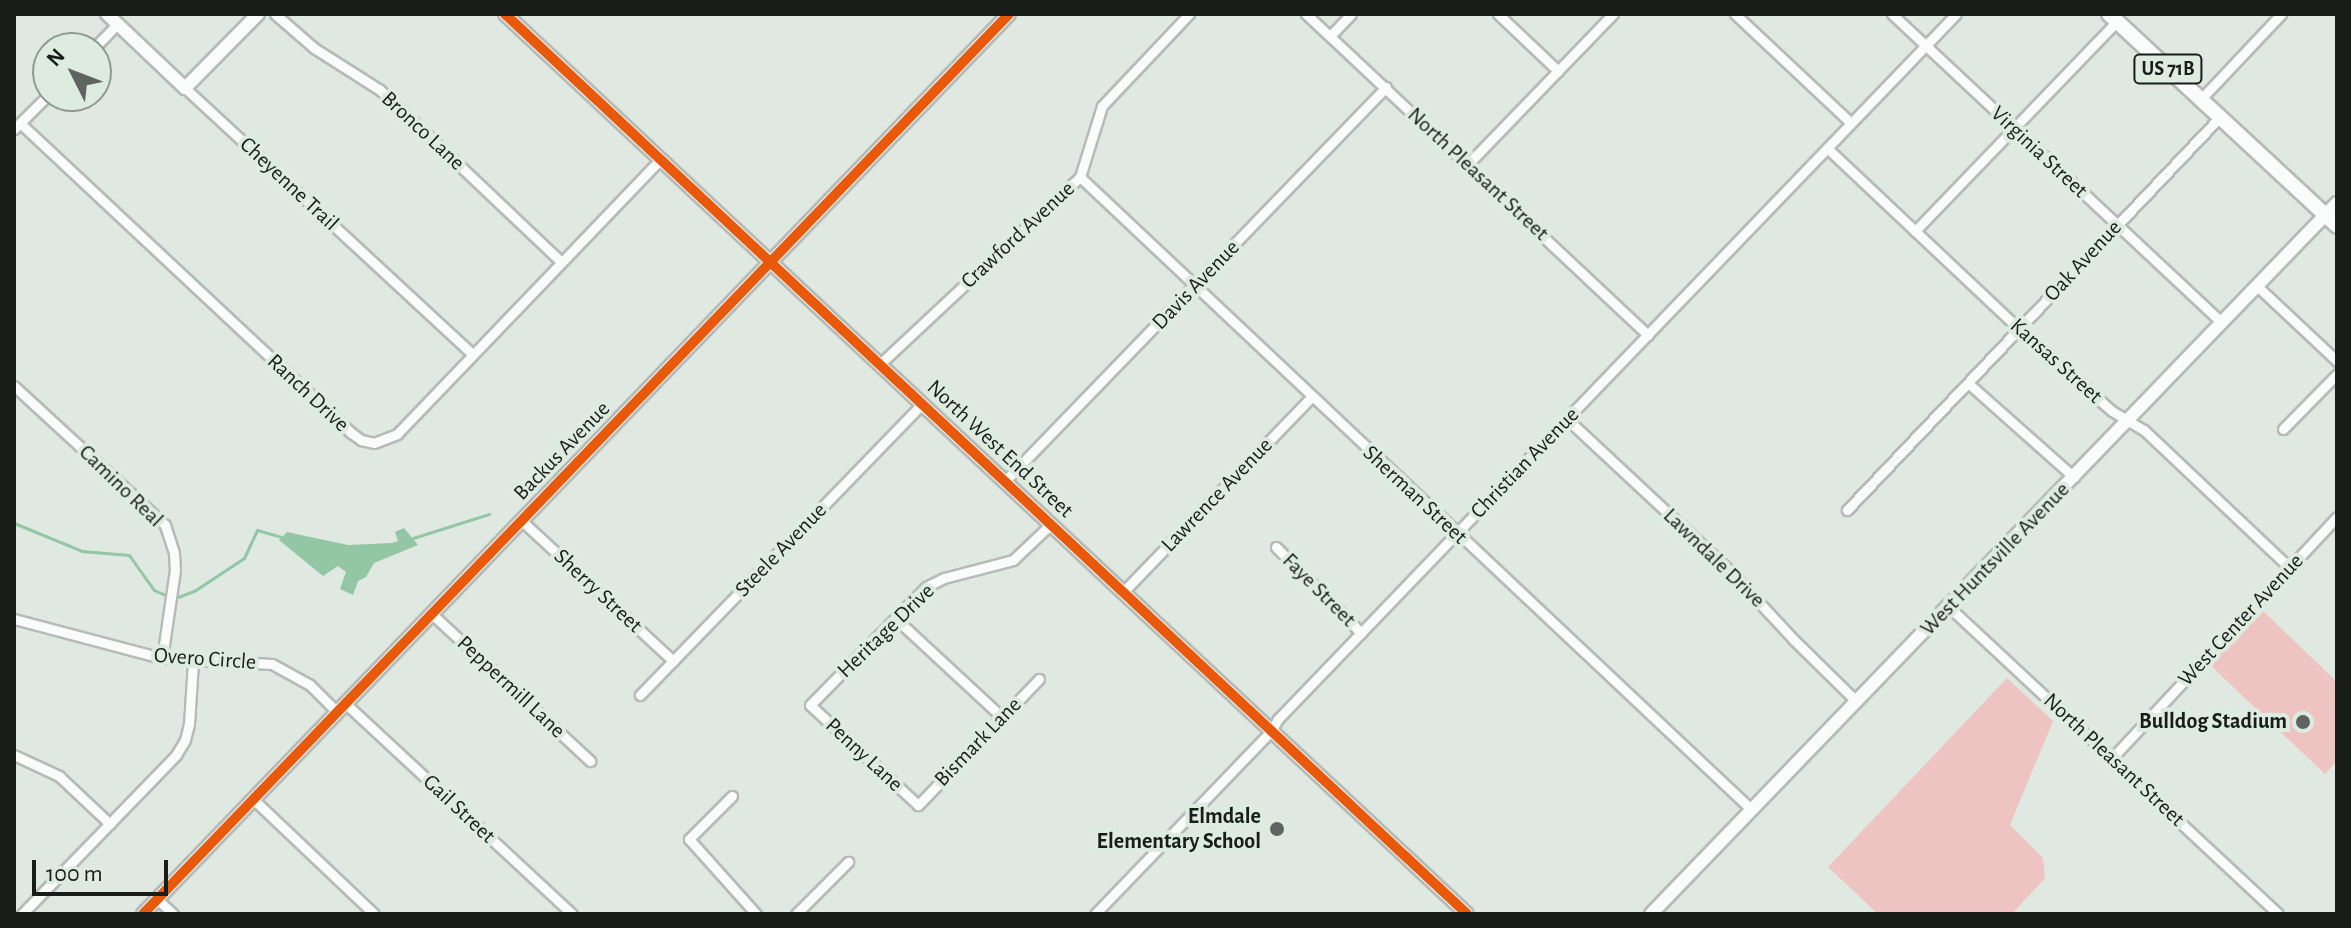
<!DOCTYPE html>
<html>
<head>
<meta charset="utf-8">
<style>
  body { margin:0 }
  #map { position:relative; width:2351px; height:928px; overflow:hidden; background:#e0e8e2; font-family:"Alegreya Sans",sans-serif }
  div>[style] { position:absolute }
  .green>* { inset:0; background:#edc4c2 }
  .water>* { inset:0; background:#92c6a4 }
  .stream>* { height:3px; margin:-1.5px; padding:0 1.5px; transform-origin:1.5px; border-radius:1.5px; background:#92c6a4 }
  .roads { filter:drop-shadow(2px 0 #b6bbb7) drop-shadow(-2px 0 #b6bbb7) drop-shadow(0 2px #b6bbb7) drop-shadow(0 -2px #b6bbb7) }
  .street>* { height:9px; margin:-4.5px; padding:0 4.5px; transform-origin:4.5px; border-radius:4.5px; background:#fafcfb }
  .secondary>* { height:12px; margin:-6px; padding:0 6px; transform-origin:6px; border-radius:6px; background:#fafcfb }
  .primary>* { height:14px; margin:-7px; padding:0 7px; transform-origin:7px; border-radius:7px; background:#fafcfb }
  .cycleway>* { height:10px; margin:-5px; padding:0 5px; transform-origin:5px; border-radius:5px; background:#e8590c }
  .dots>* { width:22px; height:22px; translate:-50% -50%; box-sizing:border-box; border:4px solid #ddebe1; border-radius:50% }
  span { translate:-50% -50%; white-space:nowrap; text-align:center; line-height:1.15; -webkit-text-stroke:8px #ddebe1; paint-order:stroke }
  .shield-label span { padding:2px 6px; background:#ddebe1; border:2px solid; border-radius:6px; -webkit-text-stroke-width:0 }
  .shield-label { font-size:20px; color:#191d1a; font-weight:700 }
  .street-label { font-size:22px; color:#191d1a }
  .poi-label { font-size:22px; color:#191d1a; font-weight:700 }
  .right { translate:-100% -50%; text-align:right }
  .frame { position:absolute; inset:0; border:16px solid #191d1a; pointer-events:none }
  .north { position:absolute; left:32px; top:32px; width:80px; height:80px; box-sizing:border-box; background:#ddebe1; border:2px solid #8f9991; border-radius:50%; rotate:312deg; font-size:22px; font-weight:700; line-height:32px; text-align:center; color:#191d1a }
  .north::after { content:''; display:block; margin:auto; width:28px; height:36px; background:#5f6460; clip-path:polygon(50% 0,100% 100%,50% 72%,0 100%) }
  .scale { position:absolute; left:32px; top:860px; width:136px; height:36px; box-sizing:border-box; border:4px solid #191d1a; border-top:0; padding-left:10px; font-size:24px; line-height:28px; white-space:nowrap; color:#191d1a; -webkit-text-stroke:6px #ddebe1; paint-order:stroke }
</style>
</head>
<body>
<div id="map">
  <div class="green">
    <i style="clip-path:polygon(2262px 610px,2337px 682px,2337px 761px,2325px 774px,2210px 665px)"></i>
    <i style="clip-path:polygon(2007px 678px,2053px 721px,2010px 825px,2043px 858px,2045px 878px,2012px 914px,1878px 914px,1828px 867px)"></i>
  </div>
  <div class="water">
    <i style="clip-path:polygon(404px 528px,418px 545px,374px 563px,366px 577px,358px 581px,353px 595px,340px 589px,346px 572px,338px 566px,323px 576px,279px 540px,287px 532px,348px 545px,392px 543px,398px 541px,395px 532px)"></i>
  </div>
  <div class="stream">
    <i style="left:14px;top:523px;width:74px;rotate:22.4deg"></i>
    <i style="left:82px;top:551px;width:47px;rotate:4.9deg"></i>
    <i style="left:129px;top:555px;width:43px;rotate:54.5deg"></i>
    <i style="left:154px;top:590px;width:12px;rotate:24deg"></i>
    <i style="left:413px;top:538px;width:80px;rotate:-17.5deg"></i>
    <i style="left:178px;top:597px;width:17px;rotate:-21deg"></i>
    <i style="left:194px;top:591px;width:60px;rotate:-33.4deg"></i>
    <i style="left:244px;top:558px;width:31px;rotate:-65deg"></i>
    <i style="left:257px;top:530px;width:26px;rotate:16deg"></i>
  </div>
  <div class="roads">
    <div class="street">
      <i style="left:275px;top:14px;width:52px;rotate:41.1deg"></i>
      <i style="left:314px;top:48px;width:78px;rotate:32.5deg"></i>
      <i style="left:380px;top:90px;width:250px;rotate:43.5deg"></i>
      <i style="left:1306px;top:14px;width:469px;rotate:43.2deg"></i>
      <i style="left:1498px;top:14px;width:83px;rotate:43.5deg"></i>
      <i style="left:1735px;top:14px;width:159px;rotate:43.2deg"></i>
      <i style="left:1892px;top:14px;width:451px;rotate:43.1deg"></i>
      <i style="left:1330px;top:36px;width:30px;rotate:-46deg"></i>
      <i style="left:94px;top:48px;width:33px;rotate:-46deg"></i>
      <i style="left:185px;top:88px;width:391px;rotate:42.8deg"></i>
      <i style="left:2201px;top:99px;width:117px;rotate:-46.7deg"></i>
      <i style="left:20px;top:123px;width:452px;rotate:43.1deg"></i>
      <i style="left:350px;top:432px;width:14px;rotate:36deg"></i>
      <i style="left:361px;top:440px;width:13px;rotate:13deg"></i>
      <i style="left:374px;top:443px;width:25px;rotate:-21deg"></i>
      <i style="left:397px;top:434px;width:380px;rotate:-46.2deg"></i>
      <i style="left:14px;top:129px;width:48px;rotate:-45deg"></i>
      <i style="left:1827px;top:148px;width:264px;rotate:43.3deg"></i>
      <i style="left:2019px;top:329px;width:124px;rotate:41.4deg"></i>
      <i style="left:2112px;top:411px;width:37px;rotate:31deg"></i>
      <i style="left:2144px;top:430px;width:201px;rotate:43.4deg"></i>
      <i style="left:1468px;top:164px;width:209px;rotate:-46deg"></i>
      <i style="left:1080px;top:177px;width:923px;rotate:43.29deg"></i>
      <i style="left:1915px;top:231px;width:291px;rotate:-46.1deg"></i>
      <i style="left:2257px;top:286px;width:110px;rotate:43.2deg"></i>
      <i style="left:880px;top:364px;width:274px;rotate:-43.1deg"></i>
      <i style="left:1080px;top:177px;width:74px;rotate:-72.8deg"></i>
      <i style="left:1102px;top:106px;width:127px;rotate:-46.6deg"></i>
      <i style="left:1968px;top:383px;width:142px;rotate:41.6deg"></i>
      <i style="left:14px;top:386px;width:205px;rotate:42.6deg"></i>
      <i style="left:165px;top:525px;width:29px;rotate:72deg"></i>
      <i style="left:174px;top:553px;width:17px;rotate:87deg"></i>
      <i style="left:175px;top:570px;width:89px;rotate:98.4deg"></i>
      <i style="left:1567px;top:419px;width:220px;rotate:43deg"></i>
      <i style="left:1728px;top:569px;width:97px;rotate:47.1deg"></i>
      <i style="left:1794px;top:640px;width:88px;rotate:44.5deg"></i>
      <i style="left:2283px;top:429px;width:77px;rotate:-45.5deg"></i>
      <i style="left:1005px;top:481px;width:548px;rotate:-45.96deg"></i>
      <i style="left:1847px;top:510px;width:542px;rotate:-46.5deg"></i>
      <i style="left:522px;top:521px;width:206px;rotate:42.8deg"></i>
      <i style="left:1276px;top:547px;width:121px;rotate:45.3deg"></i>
      <i style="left:1123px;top:592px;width:271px;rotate:-46deg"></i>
      <i style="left:1949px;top:607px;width:450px;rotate:43deg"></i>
      <i style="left:432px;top:614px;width:216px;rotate:42.9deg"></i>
      <i style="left:895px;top:618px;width:146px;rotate:42.8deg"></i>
      <i style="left:14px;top:619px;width:153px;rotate:14.8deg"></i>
      <i style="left:162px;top:658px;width:110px;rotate:3.1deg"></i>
      <i style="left:272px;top:664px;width:43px;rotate:28.9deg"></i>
      <i style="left:310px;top:685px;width:38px;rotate:45deg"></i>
      <i style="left:1039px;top:679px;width:175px;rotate:133.8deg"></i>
      <i style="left:918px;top:805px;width:147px;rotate:-137.2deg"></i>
      <i style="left:810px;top:705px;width:165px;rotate:-45.5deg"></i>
      <i style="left:926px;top:587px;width:20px;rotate:-27deg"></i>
      <i style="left:944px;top:578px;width:71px;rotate:-14.6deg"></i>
      <i style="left:1013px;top:560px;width:52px;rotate:-43.5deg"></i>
      <i style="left:640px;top:695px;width:405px;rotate:-45.9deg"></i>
      <i style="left:345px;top:703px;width:310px;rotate:42.9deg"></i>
      <i style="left:14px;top:755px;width:50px;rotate:25deg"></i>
      <i style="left:59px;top:776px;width:70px;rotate:43.3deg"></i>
      <i style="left:2113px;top:757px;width:328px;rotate:-47deg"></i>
      <i style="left:732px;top:796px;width:61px;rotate:135deg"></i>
      <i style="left:689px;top:839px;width:101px;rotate:48.2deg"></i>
      <i style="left:253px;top:799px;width:167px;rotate:43.5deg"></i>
      <i style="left:157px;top:899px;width:22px;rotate:43deg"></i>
      <i style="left:22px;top:914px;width:221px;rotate:-45.9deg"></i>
      <i style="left:176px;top:755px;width:17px;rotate:-59deg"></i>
      <i style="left:185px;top:740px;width:16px;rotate:-76deg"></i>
      <i style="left:189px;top:724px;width:62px;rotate:-86.3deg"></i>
      <i style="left:796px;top:914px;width:74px;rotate:-45deg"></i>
      <i style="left:1095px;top:914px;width:254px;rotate:-46.1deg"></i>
      <i style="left:1271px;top:731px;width:14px;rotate:-60deg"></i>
      <i style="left:1278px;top:719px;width:978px;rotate:-46.12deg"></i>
    </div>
    <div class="secondary">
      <i style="left:107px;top:14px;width:108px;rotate:43.5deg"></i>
      <i style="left:185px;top:88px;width:104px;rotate:-45.4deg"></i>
      <i style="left:505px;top:14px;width:1317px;rotate:43.09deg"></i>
      <i style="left:143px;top:914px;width:1249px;rotate:-46.1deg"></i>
      <i style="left:1651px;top:914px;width:988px;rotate:-46.03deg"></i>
    </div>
    <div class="primary">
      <i style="left:2109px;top:14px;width:311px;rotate:42.9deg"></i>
    </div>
  </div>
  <div class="cycleway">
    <i style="left:505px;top:14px;width:1317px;rotate:43.09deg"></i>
    <i style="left:143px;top:914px;width:1249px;rotate:-46.1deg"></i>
  </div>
  <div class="dots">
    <i style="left:2303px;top:722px;background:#5f6460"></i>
    <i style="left:1277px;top:829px;background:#5f6460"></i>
  </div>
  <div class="shield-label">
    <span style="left:2168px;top:69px">US 71B</span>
  </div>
  <div class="street-label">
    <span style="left:423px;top:131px;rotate:43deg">Bronco Lane</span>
    <span style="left:2039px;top:152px;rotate:43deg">Virginia Street</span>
    <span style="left:1478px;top:174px;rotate:43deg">North Pleasant Street</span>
    <span style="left:289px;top:184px;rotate:43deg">Cheyenne Trail</span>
    <span style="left:1018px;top:235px;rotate:-43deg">Crawford Avenue</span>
    <span style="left:2083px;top:261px;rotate:-47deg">Oak Avenue</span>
    <span style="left:1196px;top:285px;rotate:-46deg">Davis Avenue</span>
    <span style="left:2056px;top:361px;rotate:42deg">Kansas Street</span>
    <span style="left:308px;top:393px;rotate:43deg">Ranch Drive</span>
    <span style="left:1000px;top:449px;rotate:43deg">North West End Street</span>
    <span style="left:562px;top:451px;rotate:-46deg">Backus Avenue</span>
    <span style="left:1525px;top:463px;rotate:-46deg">Christian Avenue</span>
    <span style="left:121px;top:486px;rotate:44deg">Camino Real</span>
    <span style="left:1217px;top:495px;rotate:-46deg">Lawrence Avenue</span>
    <span style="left:1415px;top:495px;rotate:43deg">Sherman Street</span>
    <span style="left:781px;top:550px;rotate:-46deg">Steele Avenue</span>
    <span style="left:1714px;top:558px;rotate:44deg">Lawndale Drive</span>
    <span style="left:1995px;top:559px;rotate:-46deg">West Huntsville Avenue</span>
    <span style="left:1319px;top:590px;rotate:45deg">Faye Street</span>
    <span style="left:598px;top:591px;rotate:43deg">Sherry Street</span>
    <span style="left:2241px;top:620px;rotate:-47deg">West Center Avenue</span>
    <span style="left:886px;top:631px;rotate:-44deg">Heritage Drive</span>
    <span style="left:205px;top:659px;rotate:4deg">Overo Circle</span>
    <span style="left:511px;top:687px;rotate:43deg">Peppermill Lane</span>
    <span style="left:978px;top:742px;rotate:-46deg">Bismark Lane</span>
    <span style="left:864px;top:755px;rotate:43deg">Penny Lane</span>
    <span style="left:2114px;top:760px;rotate:43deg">North Pleasant Street</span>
    <span style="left:459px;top:809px;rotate:43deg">Gail Street</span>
  </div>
  <div class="poi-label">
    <span class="right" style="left:2287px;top:722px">Bulldog Stadium</span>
    <span class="right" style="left:1261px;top:829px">Elmdale<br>Elementary School</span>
  </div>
  <div class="frame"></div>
  <div class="north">N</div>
  <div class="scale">100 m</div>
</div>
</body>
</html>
